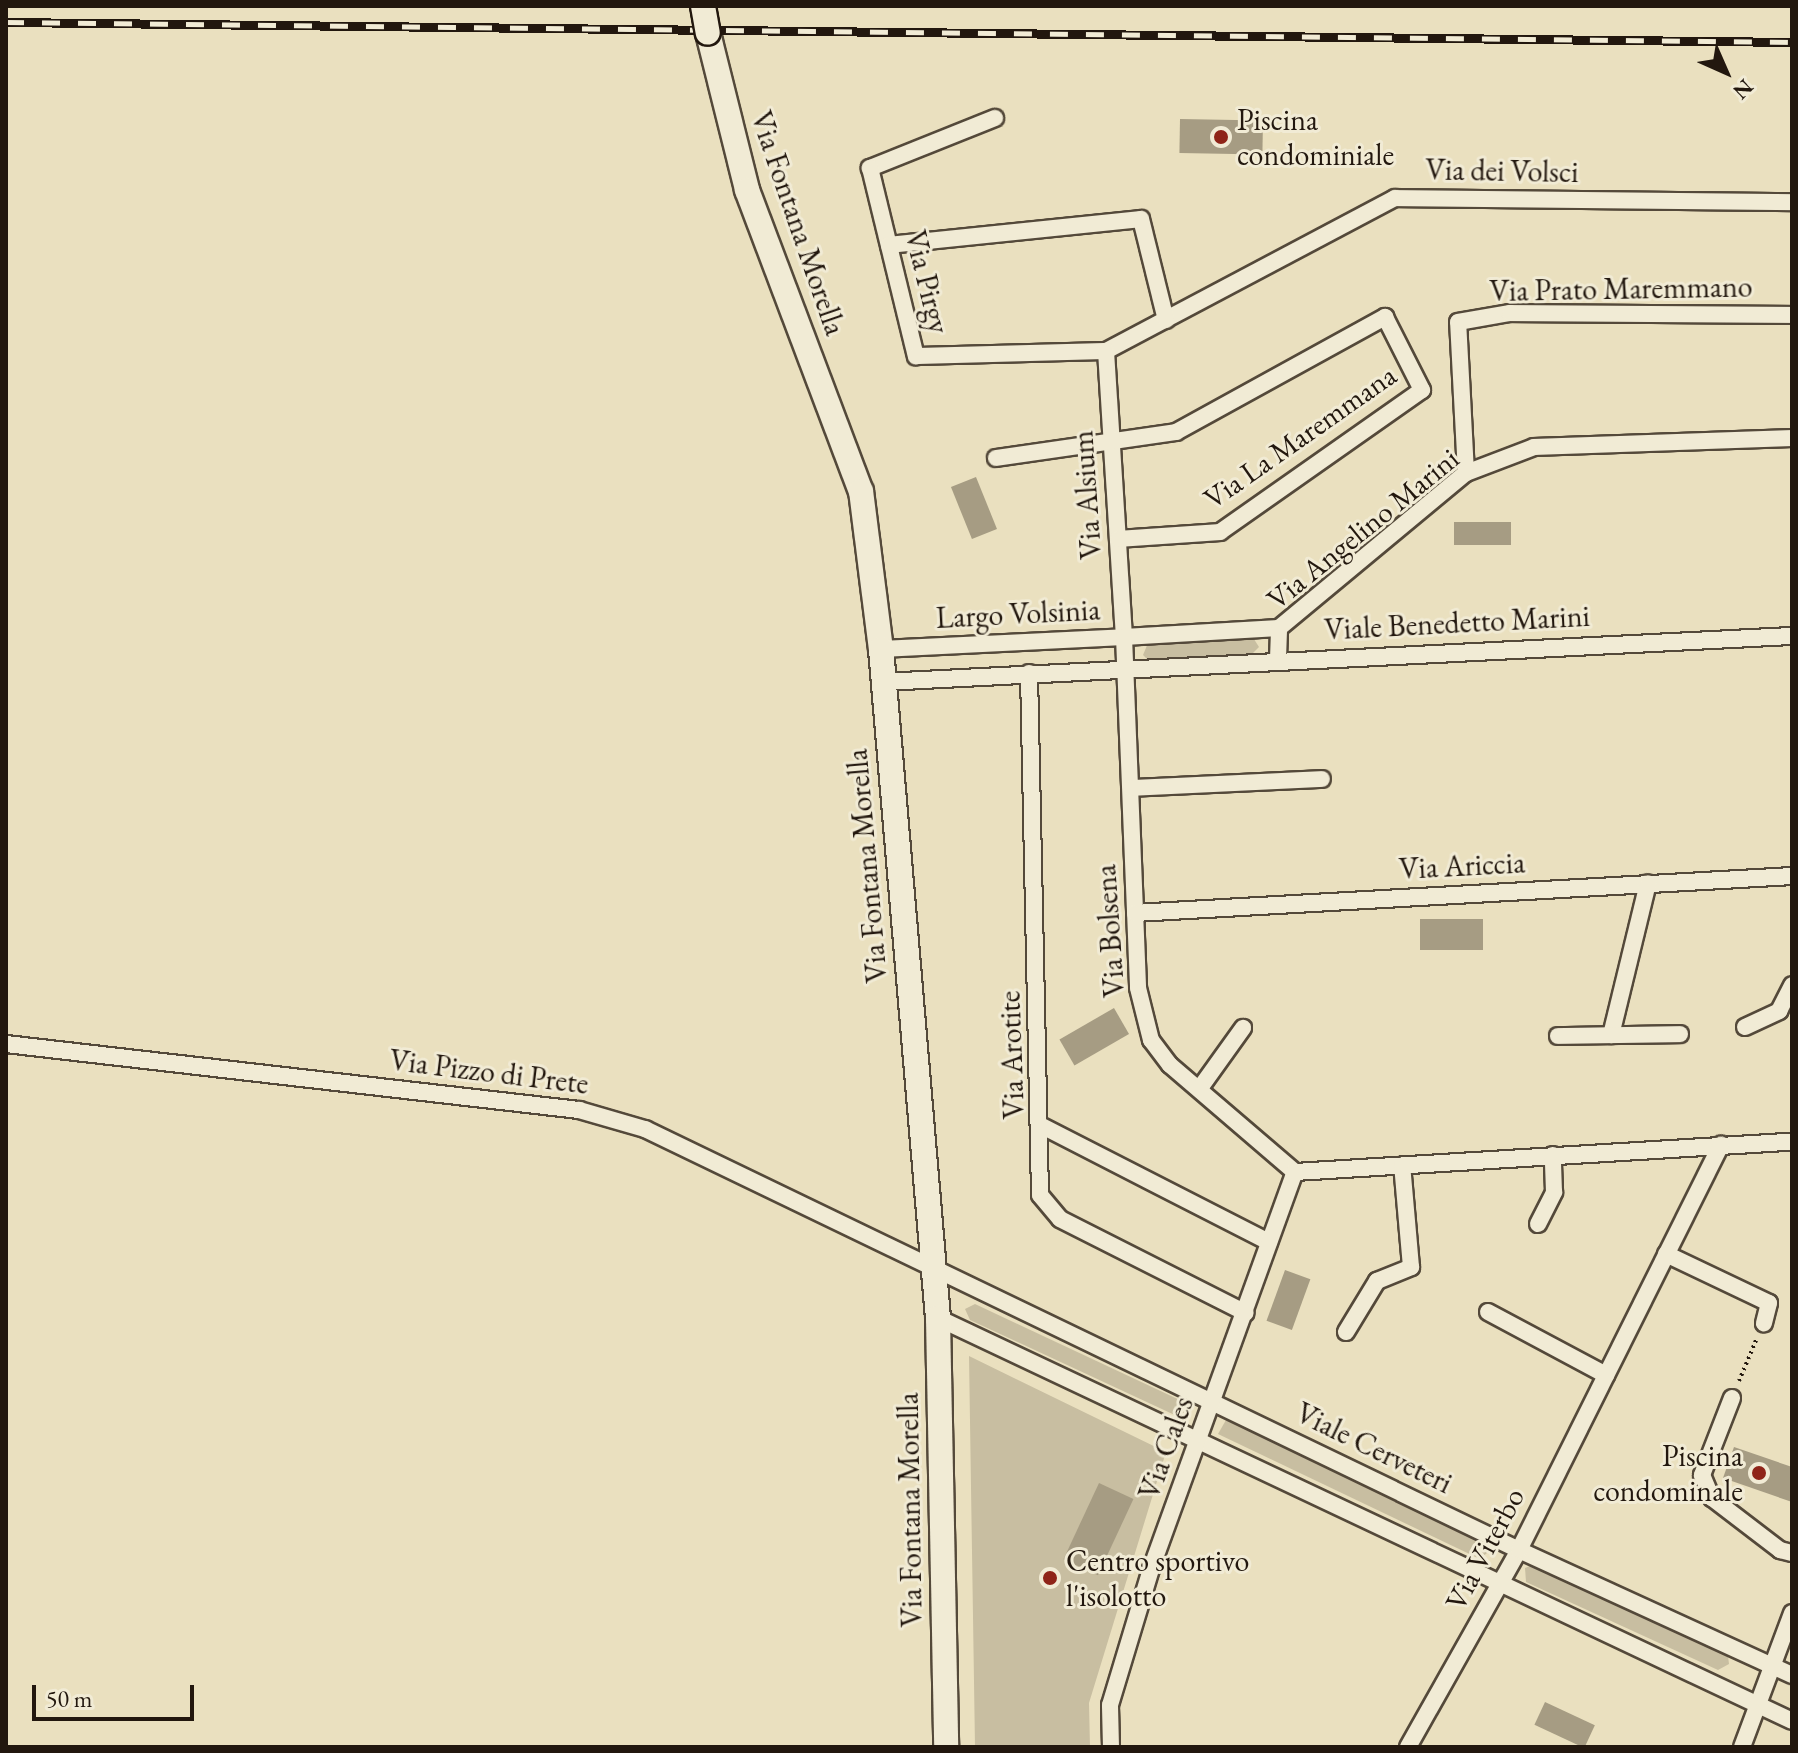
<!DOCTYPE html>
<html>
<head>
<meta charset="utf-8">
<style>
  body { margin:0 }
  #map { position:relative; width:1798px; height:1753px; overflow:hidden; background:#eae0bf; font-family:"EB Garamond",serif }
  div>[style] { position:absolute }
  .green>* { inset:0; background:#c8bea1 }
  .water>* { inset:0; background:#a69c83; transform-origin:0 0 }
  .path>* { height:4px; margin-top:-2px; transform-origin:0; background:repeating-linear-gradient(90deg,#22170e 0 2px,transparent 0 6px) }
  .roads { filter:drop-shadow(2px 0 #54493a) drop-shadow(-2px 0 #54493a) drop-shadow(0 2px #54493a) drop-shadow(0 -2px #54493a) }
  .street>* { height:16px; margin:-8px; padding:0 8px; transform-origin:8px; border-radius:8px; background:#f1ebd5 }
  .secondary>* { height:24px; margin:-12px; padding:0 12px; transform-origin:12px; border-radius:12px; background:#f1ebd5 }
  .rail>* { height:9px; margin-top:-4.5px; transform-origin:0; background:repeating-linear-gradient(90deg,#f1ebd5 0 18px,#22170e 0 36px); box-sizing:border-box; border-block:2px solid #22170e }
  .bridges { filter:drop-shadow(2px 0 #22170e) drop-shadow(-2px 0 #22170e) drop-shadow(0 2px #22170e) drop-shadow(0 -2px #22170e) }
  .secondary-bridge>* { height:24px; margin:-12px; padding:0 12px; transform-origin:12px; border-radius:12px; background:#f1ebd5 }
  .dots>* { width:22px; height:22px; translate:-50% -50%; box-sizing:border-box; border:4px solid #f1ebd5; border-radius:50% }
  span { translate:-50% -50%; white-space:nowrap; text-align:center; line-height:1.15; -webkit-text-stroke:6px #f1ebd5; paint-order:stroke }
  .poi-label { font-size:30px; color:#22170e }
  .left { translate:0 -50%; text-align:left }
  .right { translate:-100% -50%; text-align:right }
  .street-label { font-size:30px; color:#22170e }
  .frame { position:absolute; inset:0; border:8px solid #22170e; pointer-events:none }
  .north { position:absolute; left:1686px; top:32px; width:80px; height:80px; -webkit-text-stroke:6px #f1ebd5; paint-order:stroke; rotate:135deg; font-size:22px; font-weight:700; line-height:32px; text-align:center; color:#22170e }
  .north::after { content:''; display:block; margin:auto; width:28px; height:36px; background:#22170e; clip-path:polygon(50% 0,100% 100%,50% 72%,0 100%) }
  .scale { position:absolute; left:32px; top:1685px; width:162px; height:36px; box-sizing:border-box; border:4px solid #22170e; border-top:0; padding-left:10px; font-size:24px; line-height:28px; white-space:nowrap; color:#22170e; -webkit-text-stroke:6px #f1ebd5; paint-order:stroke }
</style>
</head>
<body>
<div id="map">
  <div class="green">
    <i style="clip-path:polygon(1252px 636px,1259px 647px,1249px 657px,1150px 662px,1143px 655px,1148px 643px)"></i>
    <i style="clip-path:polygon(975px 1304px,1184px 1402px,1184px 1412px,1179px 1417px,970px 1320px,965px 1309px)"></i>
    <i style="clip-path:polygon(969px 1356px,1166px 1452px,1089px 1703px,1090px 1747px,975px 1747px)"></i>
    <i style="clip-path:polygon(1226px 1420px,1487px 1543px,1487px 1553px,1480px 1559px,1218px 1434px)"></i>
    <i style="clip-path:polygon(1535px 1564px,1728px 1656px,1729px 1664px,1718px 1670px,1526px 1582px,1525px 1568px)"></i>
  </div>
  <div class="water">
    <i style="left:1180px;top:119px;width:83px;height:34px;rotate:1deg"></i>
    <i style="left:976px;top:477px;width:56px;height:27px;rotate:68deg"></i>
    <i style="left:1511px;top:522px;width:23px;height:57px;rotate:90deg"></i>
    <i style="left:1483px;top:919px;width:31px;height:63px;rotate:90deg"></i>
    <i style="left:1114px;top:1008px;width:30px;height:63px;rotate:60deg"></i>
    <i style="left:1285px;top:1270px;width:27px;height:54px;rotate:20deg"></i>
    <i style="clip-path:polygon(1734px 1447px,1792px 1467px,1792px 1502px,1723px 1478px)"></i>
    <i style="left:1099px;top:1483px;width:38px;height:84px;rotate:25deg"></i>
    <i style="left:1545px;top:1702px;width:55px;height:25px;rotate:25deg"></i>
  </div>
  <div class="path">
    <i style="left:1739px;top:1381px;width:47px;rotate:-67.3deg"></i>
  </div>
  <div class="roads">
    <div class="street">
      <i style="left:995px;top:118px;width:135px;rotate:158.2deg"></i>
      <i style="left:870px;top:168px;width:194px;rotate:76.3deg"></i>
      <i style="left:916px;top:356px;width:190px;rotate:-1.5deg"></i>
      <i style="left:1106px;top:351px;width:327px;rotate:-27.9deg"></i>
      <i style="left:1395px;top:198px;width:397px;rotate:0.6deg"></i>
      <i style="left:889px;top:245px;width:253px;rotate:-5.9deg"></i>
      <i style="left:1141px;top:219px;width:104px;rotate:76.1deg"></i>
      <i style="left:1106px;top:351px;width:287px;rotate:86.4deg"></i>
      <i style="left:1124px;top:637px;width:155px;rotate:-3.3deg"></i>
      <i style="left:996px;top:458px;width:182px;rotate:-8.2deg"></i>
      <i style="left:1176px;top:432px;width:239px;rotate:-28.8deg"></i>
      <i style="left:1385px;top:317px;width:82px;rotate:63.1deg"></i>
      <i style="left:1422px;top:390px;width:247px;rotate:144.9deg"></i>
      <i style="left:1220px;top:532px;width:102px;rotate:176.1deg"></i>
      <i style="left:1466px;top:473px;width:151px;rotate:-93deg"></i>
      <i style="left:1458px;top:322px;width:53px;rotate:-9.8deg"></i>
      <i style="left:1510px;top:313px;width:282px;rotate:0.4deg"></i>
      <i style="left:881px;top:649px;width:243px;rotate:-2.8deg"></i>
      <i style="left:1124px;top:637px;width:351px;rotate:87.7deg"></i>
      <i style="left:1138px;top:988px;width:54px;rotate:76deg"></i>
      <i style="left:1151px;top:1040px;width:31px;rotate:53deg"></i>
      <i style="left:1170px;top:1065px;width:165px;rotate:40.6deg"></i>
      <i style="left:1278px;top:659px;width:31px;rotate:-88deg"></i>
      <i style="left:1279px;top:628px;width:243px;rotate:-39.7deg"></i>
      <i style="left:1466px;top:473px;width:73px;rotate:-20.9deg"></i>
      <i style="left:1534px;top:447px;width:258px;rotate:-2deg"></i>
      <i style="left:1029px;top:673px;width:522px;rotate:88.79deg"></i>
      <i style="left:1040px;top:1195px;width:31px;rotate:50deg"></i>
      <i style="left:1060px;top:1219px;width:208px;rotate:26.8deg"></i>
      <i style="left:883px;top:682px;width:910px;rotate:-2.9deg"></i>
      <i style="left:1131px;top:788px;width:191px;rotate:-2.7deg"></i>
      <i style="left:1135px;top:913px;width:658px;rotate:-3.22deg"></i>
      <i style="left:1745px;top:1027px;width:38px;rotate:-25deg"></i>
      <i style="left:1779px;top:1011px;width:29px;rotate:-63deg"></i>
      <i style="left:1611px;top:1035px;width:156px;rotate:-76.3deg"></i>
      <i style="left:1558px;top:1036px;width:122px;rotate:-0.9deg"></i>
      <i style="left:6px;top:1044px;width:577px;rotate:6.57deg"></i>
      <i style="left:579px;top:1110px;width:69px;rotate:16.1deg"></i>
      <i style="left:645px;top:1129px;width:970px;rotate:25.72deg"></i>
      <i style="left:1519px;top:1550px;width:300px;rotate:24.6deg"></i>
      <i style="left:1200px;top:1088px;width:74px;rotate:-54.4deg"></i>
      <i style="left:1042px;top:1126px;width:255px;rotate:27.1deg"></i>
      <i style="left:1295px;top:1172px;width:498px;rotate:-3.5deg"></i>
      <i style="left:1538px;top:1224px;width:36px;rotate:-63deg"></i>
      <i style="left:1554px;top:1192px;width:37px;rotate:-92deg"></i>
      <i style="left:1666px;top:1254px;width:114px;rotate:25.4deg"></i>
      <i style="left:1769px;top:1303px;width:21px;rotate:104deg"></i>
      <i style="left:1488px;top:1312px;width:134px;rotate:28.1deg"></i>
      <i style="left:938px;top:1318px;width:944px;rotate:25.26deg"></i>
      <i style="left:1346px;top:1332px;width:60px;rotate:-58.7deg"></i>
      <i style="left:1377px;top:1281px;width:37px;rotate:-22deg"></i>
      <i style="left:1411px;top:1267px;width:102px;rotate:-95deg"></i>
      <i style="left:1732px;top:1398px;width:83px;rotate:111.3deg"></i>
      <i style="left:1702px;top:1475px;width:25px;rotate:67deg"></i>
      <i style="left:1712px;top:1498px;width:86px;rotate:37.4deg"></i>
      <i style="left:1780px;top:1550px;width:12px;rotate:14deg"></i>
      <i style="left:1111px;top:1747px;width:42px;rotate:-91.4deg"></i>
      <i style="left:1110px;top:1705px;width:142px;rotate:-73.2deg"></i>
      <i style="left:1151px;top:1569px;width:422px;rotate:-70.1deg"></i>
      <i style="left:1408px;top:1747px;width:226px;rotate:-60.6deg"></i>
      <i style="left:1519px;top:1550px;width:453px;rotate:-63.5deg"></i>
      <i style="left:1742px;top:1747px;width:143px;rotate:-69.5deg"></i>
    </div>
    <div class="secondary">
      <i style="left:708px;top:33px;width:162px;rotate:76deg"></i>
      <i style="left:747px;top:190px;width:322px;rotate:69.3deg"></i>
      <i style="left:861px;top:491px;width:159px;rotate:82.8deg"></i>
      <i style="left:881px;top:649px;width:671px;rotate:85.13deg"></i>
      <i style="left:938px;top:1318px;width:429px;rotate:88.9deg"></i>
    </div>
  </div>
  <div class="rail">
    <i style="left:6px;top:22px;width:1786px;rotate:0.64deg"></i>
  </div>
  <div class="bridges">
    <div class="secondary-bridge">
      <i style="left:703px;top:6px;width:27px;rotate:80deg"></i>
    </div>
  </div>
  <div class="dots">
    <i style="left:1221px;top:137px;background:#8f2418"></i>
    <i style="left:1759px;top:1473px;background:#8f2418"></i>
    <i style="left:1050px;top:1578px;background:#8f2418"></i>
  </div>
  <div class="poi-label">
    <span class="left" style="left:1237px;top:137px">Piscina<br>condominiale</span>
    <span class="right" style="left:1743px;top:1473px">Piscina<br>condominale</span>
    <span class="left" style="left:1066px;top:1578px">Centro sportivo<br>l'isolotto</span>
  </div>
  <div class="street-label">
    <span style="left:1502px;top:171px;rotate:1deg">Via dei Volsci</span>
    <span style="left:798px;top:223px;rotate:71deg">Via Fontana Morella</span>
    <span style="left:927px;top:282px;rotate:76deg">Via Pirgy</span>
    <span style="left:1621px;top:289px;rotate:-1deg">Via Prato Maremmano</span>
    <span style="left:1300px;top:437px;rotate:-35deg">Via La Maremmana</span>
    <span style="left:1087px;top:495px;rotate:-94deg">Via Alsium</span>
    <span style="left:1363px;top:529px;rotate:-39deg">Via Angelino Marini</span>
    <span style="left:1018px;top:614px;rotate:-3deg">Largo Volsinia</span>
    <span style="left:1457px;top:623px;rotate:-3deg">Viale Benedetto Marini</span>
    <span style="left:867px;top:866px;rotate:-95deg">Via Fontana Morella</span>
    <span style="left:1462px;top:866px;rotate:-3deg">Via Ariccia</span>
    <span style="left:1110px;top:931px;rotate:-94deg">Via Bolsena</span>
    <span style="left:1012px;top:1055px;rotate:-92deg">Via Arotite</span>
    <span style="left:489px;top:1072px;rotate:7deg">Via Pizzo di Prete</span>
    <span style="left:1166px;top:1448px;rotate:-70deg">Via Cales</span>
    <span style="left:1374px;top:1448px;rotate:26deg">Viale Cerveteri</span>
    <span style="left:910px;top:1510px;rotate:-91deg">Via Fontana Morella</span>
    <span style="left:1485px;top:1549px;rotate:-62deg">Via Viterbo</span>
  </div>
  <div class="frame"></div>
  <div class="north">N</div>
  <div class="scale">50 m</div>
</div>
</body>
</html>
